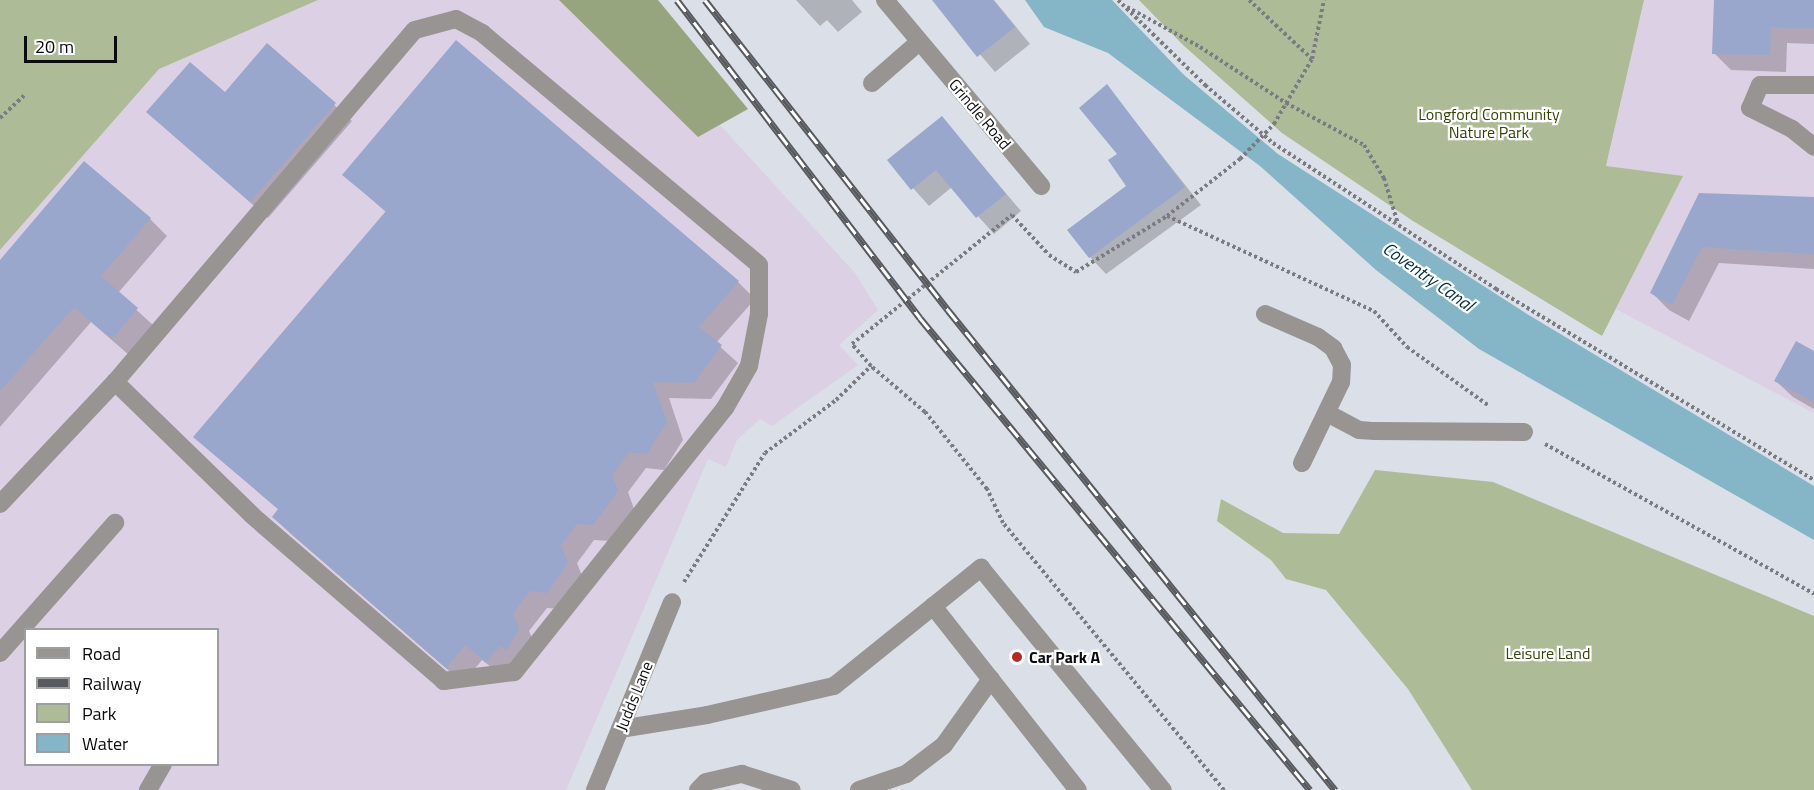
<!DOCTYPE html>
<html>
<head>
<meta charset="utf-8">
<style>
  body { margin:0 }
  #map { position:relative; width:1814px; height:790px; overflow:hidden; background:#dbdfe7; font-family:"Titillium Web",sans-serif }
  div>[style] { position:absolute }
  .industrial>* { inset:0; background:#dcd0e4 }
  .green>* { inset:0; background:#adbb96 }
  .forest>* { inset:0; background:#96a57e }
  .water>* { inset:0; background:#85b6c7 }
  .shadow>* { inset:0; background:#0003 }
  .building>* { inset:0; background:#99a7cd }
  .path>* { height:4px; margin-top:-2px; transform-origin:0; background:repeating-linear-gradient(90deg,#7a7c82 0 3px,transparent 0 6px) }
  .lane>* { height:18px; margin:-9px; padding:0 9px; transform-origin:9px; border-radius:9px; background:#989492 }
  .street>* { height:18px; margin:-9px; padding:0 9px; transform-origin:9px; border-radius:9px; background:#989492 }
  .rail>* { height:7px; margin-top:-3.5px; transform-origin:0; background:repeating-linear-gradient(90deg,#fff 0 14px,#585a5f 0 28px); box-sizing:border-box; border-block:2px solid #585a5f }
  .dots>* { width:16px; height:16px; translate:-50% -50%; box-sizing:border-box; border:3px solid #fff; border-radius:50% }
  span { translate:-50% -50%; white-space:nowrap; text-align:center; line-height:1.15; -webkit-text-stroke:4.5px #fff; paint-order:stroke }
  .street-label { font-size:16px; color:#0b0c0f }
  .park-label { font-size:16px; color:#354606 }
  .poi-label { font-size:16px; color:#0b0c0f; font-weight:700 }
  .left { translate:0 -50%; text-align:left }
  .water-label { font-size:18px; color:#00303c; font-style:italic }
  .legend { position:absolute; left:24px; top:628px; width:195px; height:138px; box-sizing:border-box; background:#fff; border:2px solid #9d9e9f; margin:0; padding:8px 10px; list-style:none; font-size:18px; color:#0b0c0f }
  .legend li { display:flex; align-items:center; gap:12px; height:30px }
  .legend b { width:30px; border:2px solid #9d9e9f }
  .scale { position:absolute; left:24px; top:36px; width:93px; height:27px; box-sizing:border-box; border:3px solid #0b0c0f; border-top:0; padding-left:8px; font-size:18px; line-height:21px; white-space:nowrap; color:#0b0c0f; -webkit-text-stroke:4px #fff; paint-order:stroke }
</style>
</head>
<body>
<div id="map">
  <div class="industrial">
    <i style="clip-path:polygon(evenodd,318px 0,606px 0,855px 273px,878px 310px,839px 345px,858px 365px,772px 426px,760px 419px,737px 440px,726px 467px,708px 459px,566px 790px,0 790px,0 250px,159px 69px,318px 0,26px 630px,218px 630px,218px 764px,26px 764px,26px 630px)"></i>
    <i style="clip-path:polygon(1644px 0,1814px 0,1814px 413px,1616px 309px,1682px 177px,1606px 167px)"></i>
  </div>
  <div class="green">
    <i style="clip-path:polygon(0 0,318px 0,159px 69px,0 250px)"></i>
    <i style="clip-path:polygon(1139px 0,1644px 0,1606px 166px,1683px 176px,1602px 336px,1413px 221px,1282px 133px,1183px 45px)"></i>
    <i style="clip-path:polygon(1375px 470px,1493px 482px,1814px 616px,1814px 790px,1472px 790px,1408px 689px,1326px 590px,1286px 579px,1271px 560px,1217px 521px,1221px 499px,1283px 533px,1339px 534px)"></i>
  </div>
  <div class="forest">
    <i style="clip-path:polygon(559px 0,658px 0,748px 109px,698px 137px)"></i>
  </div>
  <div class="water">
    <i style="clip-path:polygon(1025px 0,1112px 0,1184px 75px,1278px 154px,1527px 314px,1814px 486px,1814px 540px,1479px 349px,1376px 270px,1260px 166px,1108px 53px,1044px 27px)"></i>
  </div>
  <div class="shadow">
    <i style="clip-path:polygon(796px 0,852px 0,862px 12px,838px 32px,827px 20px,820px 26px)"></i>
    <i style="clip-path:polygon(934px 0,994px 0,1030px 44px,995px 72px)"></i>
    <i style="clip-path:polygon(1715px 0,1814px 0,1814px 44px,1787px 43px,1786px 72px,1731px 70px,1714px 53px)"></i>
    <i style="clip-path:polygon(267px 45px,352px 121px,268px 218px,165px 128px,225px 94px)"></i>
    <i style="clip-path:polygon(1107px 86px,1201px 205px,1106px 274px,1090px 257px,1128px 186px)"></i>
    <i style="clip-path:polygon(942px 118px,1021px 211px,994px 234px,952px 187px,929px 206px,889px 161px)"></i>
    <i style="clip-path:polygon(344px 175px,738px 282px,755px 299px,716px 343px,738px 363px,711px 399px,669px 398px,683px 440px,664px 470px,646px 468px,628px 492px,634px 509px,610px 541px,594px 540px,577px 563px,584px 581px,564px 609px,547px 608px,529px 631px,536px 647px,504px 677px,482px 660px,463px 683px,291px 534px,274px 517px,279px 510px,195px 437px,387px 213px)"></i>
    <i style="clip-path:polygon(1700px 194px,1814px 199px,1814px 269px,1719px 263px,1689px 321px,1669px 310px,1652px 293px)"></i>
    <i style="clip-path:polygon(150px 219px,167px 236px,118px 293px,154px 326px,129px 355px,91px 322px,0 427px,0 261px)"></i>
    <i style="clip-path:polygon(1814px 353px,1814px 409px,1793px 397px,1776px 381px)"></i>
  </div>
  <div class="building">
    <i style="clip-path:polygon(932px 0,993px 0,1015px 27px,977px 57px)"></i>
    <i style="clip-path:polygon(1714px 0,1814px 0,1814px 28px,1771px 27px,1770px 55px,1712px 54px)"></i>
    <i style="clip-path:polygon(456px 40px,739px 281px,699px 327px,722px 345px,694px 383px,653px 382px,667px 422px,647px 454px,629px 452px,612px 475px,618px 491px,593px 525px,577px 524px,561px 545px,568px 563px,547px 593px,530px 591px,513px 613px,519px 629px,507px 650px,500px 646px,486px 662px,465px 645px,446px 668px,272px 517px,278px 509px,193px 437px,386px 211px,342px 175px)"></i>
    <i style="clip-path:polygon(267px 43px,336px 103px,250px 202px,146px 112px,190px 62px,225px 92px)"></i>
    <i style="clip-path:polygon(1107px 84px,1185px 187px,1089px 258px,1067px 230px,1126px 186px,1108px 160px,1117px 154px,1079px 108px)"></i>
    <i style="clip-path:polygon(942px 116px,1006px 194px,976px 218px,936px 170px,911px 190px,887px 160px)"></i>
    <i style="clip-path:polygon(84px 161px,151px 218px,101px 276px,138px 308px,112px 339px,74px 307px,0 391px,0 260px)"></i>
    <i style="clip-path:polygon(1699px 193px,1814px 197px,1814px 254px,1702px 247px,1672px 305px,1650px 293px)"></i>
    <i style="clip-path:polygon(1796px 341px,1814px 351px,1814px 402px,1774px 381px)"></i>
  </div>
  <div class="path">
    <i style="left:1118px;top:0;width:122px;rotate:44.3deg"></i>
    <i style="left:1205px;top:85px;width:89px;rotate:40.5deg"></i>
    <i style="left:1273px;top:143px;width:267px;rotate:33.2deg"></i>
    <i style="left:1496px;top:289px;width:371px;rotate:31deg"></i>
    <i style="left:1249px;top:0;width:86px;rotate:43.1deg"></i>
    <i style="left:1127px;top:7px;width:83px;rotate:28.7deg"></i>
    <i style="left:1200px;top:47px;width:103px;rotate:33.1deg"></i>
    <i style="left:1286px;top:103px;width:89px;rotate:28.3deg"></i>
    <i style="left:1364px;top:145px;width:39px;rotate:59deg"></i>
    <i style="left:1384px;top:178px;width:48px;rotate:73.1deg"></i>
    <i style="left:0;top:118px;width:33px;rotate:-43deg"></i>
    <i style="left:1167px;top:216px;width:228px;rotate:24.7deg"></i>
    <i style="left:1374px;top:311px;width:49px;rotate:47.5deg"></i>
    <i style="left:1407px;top:347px;width:101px;rotate:35.7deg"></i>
    <i style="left:1545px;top:444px;width:308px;rotate:29.1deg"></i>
    <i style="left:684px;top:582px;width:152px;rotate:-57.9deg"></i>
    <i style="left:765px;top:453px;width:89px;rotate:-36.7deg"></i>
    <i style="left:836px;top:400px;width:49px;rotate:-44.2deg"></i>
    <i style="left:1224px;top:790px;width:347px;rotate:-129.6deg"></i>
    <i style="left:1003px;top:523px;width:38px;rotate:-115deg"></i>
    <i style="left:987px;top:489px;width:99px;rotate:-128.8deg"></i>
    <i style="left:925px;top:412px;width:71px;rotate:-139.6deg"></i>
    <i style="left:871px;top:366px;width:29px;rotate:-131deg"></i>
    <i style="left:852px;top:344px;width:206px;rotate:-38.9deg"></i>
    <i style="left:1012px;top:215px;width:54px;rotate:47.2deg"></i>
    <i style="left:1049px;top:255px;width:32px;rotate:32deg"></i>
    <i style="left:1076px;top:272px;width:107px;rotate:-31.6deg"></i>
    <i style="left:1167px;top:216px;width:93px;rotate:-38deg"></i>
    <i style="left:1240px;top:159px;width:49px;rotate:-45.8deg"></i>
    <i style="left:1274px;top:124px;width:75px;rotate:-59.7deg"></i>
    <i style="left:1312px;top:59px;width:60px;rotate:-78.5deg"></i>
  </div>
  <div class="lane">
    <i style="left:1814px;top:85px;width:54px;rotate:180deg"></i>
    <i style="left:1760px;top:85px;width:25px;rotate:113deg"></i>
    <i style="left:1750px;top:108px;width:47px;rotate:26.6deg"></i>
    <i style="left:1792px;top:129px;width:28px;rotate:39deg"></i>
    <i style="left:1265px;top:314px;width:58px;rotate:23.5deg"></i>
    <i style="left:1318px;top:337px;width:19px;rotate:36deg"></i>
    <i style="left:1333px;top:348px;width:19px;rotate:62deg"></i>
    <i style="left:1342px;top:365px;width:17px;rotate:93deg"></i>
    <i style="left:1341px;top:382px;width:90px;rotate:115.7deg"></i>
    <i style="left:1327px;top:413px;width:36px;rotate:28deg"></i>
    <i style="left:1359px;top:430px;width:16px;rotate:4deg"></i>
    <i style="left:1375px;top:431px;width:149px;rotate:0.4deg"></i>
    <i style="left:0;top:504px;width:168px;rotate:-46.7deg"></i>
    <i style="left:115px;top:382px;width:462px;rotate:-49.6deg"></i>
    <i style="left:415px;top:30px;width:42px;rotate:-15deg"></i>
    <i style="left:456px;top:19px;width:30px;rotate:28deg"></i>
    <i style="left:482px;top:33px;width:361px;rotate:39.9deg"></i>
    <i style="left:759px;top:265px;width:49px;rotate:90deg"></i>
    <i style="left:759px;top:314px;width:53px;rotate:100.9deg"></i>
    <i style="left:749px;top:366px;width:48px;rotate:119.7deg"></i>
    <i style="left:725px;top:408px;width:338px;rotate:128.6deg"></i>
    <i style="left:514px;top:672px;width:71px;rotate:172.7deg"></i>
    <i style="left:444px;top:681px;width:254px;rotate:-139.2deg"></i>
    <i style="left:252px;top:515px;width:191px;rotate:-135.8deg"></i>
    <i style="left:933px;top:606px;width:234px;rotate:51.8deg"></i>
    <i style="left:0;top:653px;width:174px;rotate:-48.5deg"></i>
    <i style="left:620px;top:729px;width:88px;rotate:-9.1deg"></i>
    <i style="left:707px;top:715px;width:130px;rotate:-12.9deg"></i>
    <i style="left:834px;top:686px;width:189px;rotate:-38.8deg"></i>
    <i style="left:981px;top:568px;width:287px;rotate:50.7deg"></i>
    <i style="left:148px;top:790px;width:30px;rotate:-60deg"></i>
    <i style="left:698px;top:790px;width:11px;rotate:-45deg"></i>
    <i style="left:706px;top:782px;width:37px;rotate:-13deg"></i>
    <i style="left:742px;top:774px;width:52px;rotate:17.7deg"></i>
    <i style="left:859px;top:790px;width:50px;rotate:-18.8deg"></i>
    <i style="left:906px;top:774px;width:48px;rotate:-37.3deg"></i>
    <i style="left:944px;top:745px;width:81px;rotate:-54.5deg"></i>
  </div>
  <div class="street">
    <i style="left:885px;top:0;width:243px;rotate:50deg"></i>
    <i style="left:872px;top:83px;width:62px;rotate:-41.1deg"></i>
    <i style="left:595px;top:790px;width:203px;rotate:-67.7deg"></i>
  </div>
  <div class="rail">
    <i style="left:677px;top:0;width:400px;rotate:52.6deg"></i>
    <i style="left:920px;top:318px;width:612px;rotate:50.43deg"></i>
    <i style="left:705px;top:0;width:394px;rotate:51.9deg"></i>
    <i style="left:948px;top:310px;width:617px;rotate:51.12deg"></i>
  </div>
  <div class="dots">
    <i style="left:1017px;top:657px;background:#b82924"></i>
  </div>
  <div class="street-label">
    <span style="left:980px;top:114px;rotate:50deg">Grindle Road</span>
    <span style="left:634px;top:696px;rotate:-68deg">Judds Lane</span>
  </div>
  <div class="park-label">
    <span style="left:1489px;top:123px">Longford Community<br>Nature Park</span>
    <span style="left:1548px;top:653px">Leisure Land</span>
  </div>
  <div class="poi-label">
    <span class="left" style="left:1029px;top:657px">Car Park A</span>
  </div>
  <div class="water-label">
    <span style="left:1428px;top:277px;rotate:35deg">Coventry Canal</span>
  </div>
  <ul class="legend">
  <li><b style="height:8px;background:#989492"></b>Road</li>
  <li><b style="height:8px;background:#585a5f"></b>Railway</li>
  <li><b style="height:16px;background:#adbb96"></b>Park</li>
  <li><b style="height:16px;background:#85b6c7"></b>Water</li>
  </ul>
  <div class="scale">20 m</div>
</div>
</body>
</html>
